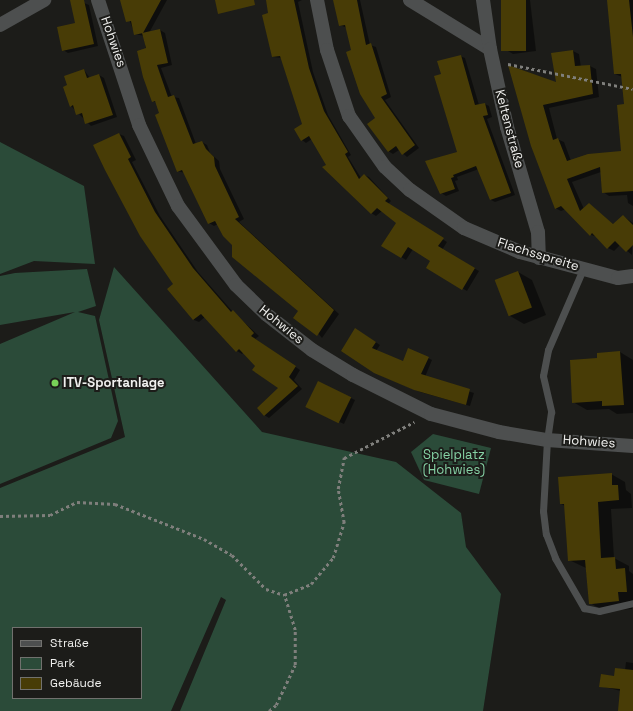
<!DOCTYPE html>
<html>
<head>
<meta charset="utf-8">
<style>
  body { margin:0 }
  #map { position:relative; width:633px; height:711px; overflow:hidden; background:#1c1c19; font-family:"Space Grotesk",sans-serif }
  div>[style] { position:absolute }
  .green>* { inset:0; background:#2b4b39 }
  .shadow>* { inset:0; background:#0007 }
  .building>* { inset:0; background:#483c06; transform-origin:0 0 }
  .path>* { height:2.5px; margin-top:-1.25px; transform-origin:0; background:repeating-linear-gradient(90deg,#7f7f7c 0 3px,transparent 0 6px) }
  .service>* { height:7px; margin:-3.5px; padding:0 3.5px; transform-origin:3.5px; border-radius:3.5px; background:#4d4f4f }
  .minor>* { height:14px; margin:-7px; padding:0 7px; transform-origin:7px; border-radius:7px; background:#4d4f4f }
  .dots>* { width:11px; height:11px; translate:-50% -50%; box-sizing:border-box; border:2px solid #1c1c19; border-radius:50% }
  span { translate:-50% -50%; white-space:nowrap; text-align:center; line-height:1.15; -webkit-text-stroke:4px #1c1c19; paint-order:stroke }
  .street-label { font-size:13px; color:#f0f0ee }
  .poi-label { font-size:13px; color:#f0f0ee; font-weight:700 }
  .left { translate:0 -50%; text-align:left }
  .park-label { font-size:13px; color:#86d2a5 }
  .legend { position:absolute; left:12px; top:627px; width:130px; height:72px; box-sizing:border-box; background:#1c1c19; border:1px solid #71716e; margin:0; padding:5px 7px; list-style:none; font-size:12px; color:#f0f0ee }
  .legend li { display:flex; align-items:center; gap:8px; height:20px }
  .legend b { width:20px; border:1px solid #71716e }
</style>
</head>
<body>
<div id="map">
  <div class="green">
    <i style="clip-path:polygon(0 142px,84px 186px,95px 264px,34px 261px,0 274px)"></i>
    <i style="clip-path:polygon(evenodd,114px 267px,262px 432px,396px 462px,461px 513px,466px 547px,501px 594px,483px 711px,180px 711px,226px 600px,221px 597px,171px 711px,0 711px,0 488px,125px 437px,99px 320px,114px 267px,13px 628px,141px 628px,141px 698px,13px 698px,13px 628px)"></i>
    <i style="clip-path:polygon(87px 269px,96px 306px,78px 312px,95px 316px,118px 421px,111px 438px,0 484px,0 344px,75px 312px,0 325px,0 276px,15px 273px)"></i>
    <i style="clip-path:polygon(433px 434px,491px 448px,479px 494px,424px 480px,411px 452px)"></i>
  </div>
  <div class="shadow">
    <i style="clip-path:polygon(77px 0,89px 5px,98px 46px,68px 53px,63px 50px,76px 23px)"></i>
    <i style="clip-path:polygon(121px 0,167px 0,149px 33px,160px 30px,165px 33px,172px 65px,161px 68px,172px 97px,179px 98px,196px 144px,202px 142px,207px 145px,210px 153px,219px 161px,220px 169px,244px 219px,239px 222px,339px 314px,322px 338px,300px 311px,233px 245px,218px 224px,214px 226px,209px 223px,185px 173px,177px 171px,157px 103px,153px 101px,144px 36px,135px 34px)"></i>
    <i style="clip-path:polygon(267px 0,302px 0,298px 2px,313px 72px,328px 115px,351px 155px,348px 157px,361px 178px,364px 175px,369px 177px,391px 201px,388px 204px,447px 242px,442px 250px,479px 271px,467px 291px,427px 268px,432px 261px,413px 249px,406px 260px,401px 257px,397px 223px,382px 211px,376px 216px,371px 213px,312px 139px,306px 143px,302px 140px,303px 125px,282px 58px,273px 57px)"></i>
    <i style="clip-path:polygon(335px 0,360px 0,370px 45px,376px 47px,391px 97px,385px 100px,419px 148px,407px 157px,399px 150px,393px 154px,388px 151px,352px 51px,347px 28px,340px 25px)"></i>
    <i style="clip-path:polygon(502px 0,530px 0,536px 51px,513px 54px,508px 51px)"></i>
    <i style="clip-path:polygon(608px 0,633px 0,633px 206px,628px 203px,627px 195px,609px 196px,603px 192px,601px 172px,572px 182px,584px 209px,589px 204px,614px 225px,623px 216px,633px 223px,632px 255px,620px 245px,614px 251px,608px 248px,598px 237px,591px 235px,566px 209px,561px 211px,555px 208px,510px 66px,557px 83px,573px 51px,579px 54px,581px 67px,590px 66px,596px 69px,599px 97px,549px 108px,557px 139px,564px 142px,571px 161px,622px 152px,625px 105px,622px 77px,615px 74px)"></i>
    <i style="clip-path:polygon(460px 56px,465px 58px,479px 105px,485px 104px,489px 106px,492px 117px,487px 119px,515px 195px,495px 202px,491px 200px,479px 169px,457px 177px,458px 180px,455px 181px,459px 191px,446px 196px,441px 193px,458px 152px,442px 75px)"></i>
    <i style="clip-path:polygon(84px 70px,90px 78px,99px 75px,104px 78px,117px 117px,91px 126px,71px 106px,68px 86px)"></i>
    <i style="clip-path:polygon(119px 134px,124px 136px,136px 160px,132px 162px,160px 216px,198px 272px,233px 312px,259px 336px,255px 339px,300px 370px,294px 380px,302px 389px,269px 418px,264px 415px,279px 388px,244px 352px,242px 354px,237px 351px,205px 317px,199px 322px,194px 320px,169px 289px,175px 284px,141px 235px)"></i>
    <i style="clip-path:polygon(518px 272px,532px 280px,546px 315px,524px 324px,510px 316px,496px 281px)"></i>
    <i style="clip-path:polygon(360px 332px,380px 345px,376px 351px,403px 362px,428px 358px,432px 360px,425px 377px,474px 393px,470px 406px,420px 392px,380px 375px)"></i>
    <i style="clip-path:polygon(620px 352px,633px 360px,633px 413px,617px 414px,609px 409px,587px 410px,573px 402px,598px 359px)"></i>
    <i style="clip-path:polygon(351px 398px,355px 400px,344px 424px,311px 409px)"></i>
    <i style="clip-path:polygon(611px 474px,625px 482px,626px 490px,631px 494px,632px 508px,611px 509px,614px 558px,629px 566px,629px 571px,633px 574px,633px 600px,632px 609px,604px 611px,590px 603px,586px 568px,569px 560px,565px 506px,561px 504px)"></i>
    <i style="clip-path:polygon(626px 662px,633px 663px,633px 711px,619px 711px,621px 691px,600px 686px,625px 670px)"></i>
  </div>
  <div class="building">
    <i style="clip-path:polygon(70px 0,84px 0,94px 44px,62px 51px,57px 27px,75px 23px)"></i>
    <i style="clip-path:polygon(120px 0,161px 0,143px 33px,134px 35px,131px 21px,126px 22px)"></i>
    <i style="clip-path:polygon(215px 0,254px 0,255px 5px,218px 14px)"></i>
    <i style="clip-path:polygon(266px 0,294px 0,309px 68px,324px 111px,348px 152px,345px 154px,359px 179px,364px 174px,388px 198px,385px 201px,444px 238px,438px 246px,475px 268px,462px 290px,426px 268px,430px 261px,408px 247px,401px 258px,381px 246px,396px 223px,377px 208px,371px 214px,322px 167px,326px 165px,309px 136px,301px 141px,294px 129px,302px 124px,280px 56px,272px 57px,262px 15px,268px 13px)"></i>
    <i style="clip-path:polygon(333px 0,357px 0,366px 45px,371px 43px,387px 94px,381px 97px,415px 145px,402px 155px,396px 146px,388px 152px,367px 124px,375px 118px,360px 94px,346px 52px,351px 50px,345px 25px,339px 26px)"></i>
    <i style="left:501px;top:0;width:25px;height:51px"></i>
    <i style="clip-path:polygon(607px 0,629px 0,633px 37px,633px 191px,602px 193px,600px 167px,567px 179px,580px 211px,589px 203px,613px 224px,623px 215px,633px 225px,633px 245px,626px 252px,615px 241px,607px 249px,592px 233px,590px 236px,561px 206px,555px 209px,531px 146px,508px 65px,556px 82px,551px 53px,573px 50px,575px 66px,590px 65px,593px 94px,543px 105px,553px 140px,558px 138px,567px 161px,588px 154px,621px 151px,617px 105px,624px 104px,621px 74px,614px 74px)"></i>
    <i style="clip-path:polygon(160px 29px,168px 63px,157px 65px,168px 97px,174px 95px,193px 144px,202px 141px,206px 149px,214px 157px,215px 166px,239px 217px,235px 219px,334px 310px,317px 336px,293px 318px,298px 311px,232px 257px,232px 245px,223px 236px,215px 221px,208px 224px,182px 170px,177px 172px,155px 115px,159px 113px,155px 101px,152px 102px,143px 77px,137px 51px,146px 48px,142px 33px)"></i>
    <i style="clip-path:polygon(461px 55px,475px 105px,485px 103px,488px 115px,483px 116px,511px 193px,490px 200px,476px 166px,453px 175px,454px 177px,451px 178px,455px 189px,440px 194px,425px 161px,457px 152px,434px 76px,441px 74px,437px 61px)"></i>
    <i style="clip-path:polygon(84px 69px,87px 78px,99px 74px,113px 115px,85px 124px,82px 113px,76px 115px,73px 105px,70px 107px,63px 87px,67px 85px,64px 76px)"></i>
    <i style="clip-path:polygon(119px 133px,131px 157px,128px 159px,155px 212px,193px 268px,231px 312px,233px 310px,254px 333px,251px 336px,296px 366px,289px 377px,298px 386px,264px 416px,257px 408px,278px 388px,252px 370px,255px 366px,239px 349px,236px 352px,201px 314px,193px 320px,167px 289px,173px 284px,140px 236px,105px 170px,93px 145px)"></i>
    <i style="left:518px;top:271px;width:39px;height:25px;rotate:69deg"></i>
    <i style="clip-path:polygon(355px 328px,376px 342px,372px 348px,403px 361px,408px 348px,429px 357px,421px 374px,470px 389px,466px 405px,414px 390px,374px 373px,341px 351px)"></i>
    <i style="clip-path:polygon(620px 351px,624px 405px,602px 406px,602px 401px,572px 403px,570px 360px,597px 358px,597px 353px)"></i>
    <i style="left:318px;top:381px;width:37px;height:29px;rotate:26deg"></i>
    <i style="clip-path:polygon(612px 473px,612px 485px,618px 485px,619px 500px,598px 502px,601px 558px,615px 557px,616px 569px,625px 568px,627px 592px,618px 592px,619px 601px,592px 604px,589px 604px,585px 560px,568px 561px,564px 504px,560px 504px,558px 477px)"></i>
    <i style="clip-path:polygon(615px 668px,633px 670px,633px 711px,618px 711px,620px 689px,599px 687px,601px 674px,614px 676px)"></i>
  </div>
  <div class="path">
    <i style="left:508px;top:64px;width:127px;rotate:11.3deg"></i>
    <i style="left:0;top:516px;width:50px;rotate:-1.1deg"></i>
    <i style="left:50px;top:515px;width:30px;rotate:-26deg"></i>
    <i style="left:77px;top:502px;width:38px;rotate:3deg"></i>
    <i style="left:115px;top:504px;width:96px;rotate:21.5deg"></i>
    <i style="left:204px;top:539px;width:32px;rotate:30deg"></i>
    <i style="left:232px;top:555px;width:48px;rotate:45deg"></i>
    <i style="left:266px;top:589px;width:19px;rotate:18deg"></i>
    <i style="left:284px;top:595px;width:29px;rotate:-22deg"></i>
    <i style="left:311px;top:584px;width:34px;rotate:-50deg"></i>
    <i style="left:333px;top:558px;width:37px;rotate:-73deg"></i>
    <i style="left:344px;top:523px;width:35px;rotate:-100deg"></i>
    <i style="left:338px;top:489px;width:32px;rotate:-79deg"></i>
    <i style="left:344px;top:458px;width:79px;rotate:-27.2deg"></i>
    <i style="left:269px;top:711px;width:9px;rotate:-41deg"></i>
    <i style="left:276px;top:705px;width:44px;rotate:-64.6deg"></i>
    <i style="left:295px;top:665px;width:35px;rotate:-90deg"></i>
    <i style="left:295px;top:630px;width:37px;rotate:-107deg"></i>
  </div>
  <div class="service">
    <i style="left:583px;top:269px;width:88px;rotate:113.4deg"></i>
    <i style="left:548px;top:350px;width:26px;rotate:101deg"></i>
    <i style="left:543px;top:376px;width:37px;rotate:77deg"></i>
    <i style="left:551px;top:412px;width:28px;rotate:98deg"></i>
    <i style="left:547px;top:440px;width:71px;rotate:93.2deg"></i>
    <i style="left:543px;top:511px;width:23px;rotate:83deg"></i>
    <i style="left:546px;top:534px;width:26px;rotate:69deg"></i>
    <i style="left:555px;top:558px;width:58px;rotate:59.9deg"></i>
    <i style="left:584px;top:608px;width:15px;rotate:11deg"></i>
    <i style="left:599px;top:611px;width:35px;rotate:-13deg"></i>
  </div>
  <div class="minor">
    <i style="left:98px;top:0;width:132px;rotate:71.8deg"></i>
    <i style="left:139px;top:125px;width:90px;rotate:64.3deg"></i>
    <i style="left:178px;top:206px;width:98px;rotate:53.7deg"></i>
    <i style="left:236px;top:285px;width:42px;rotate:44deg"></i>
    <i style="left:266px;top:314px;width:58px;rotate:38deg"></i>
    <i style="left:312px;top:350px;width:48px;rotate:31.4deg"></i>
    <i style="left:353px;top:375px;width:87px;rotate:26.6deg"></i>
    <i style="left:431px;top:414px;width:70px;rotate:14.8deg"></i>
    <i style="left:499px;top:432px;width:49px;rotate:9.5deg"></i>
    <i style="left:547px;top:440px;width:86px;rotate:4deg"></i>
    <i style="left:317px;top:0;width:51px;rotate:78.7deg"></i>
    <i style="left:327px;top:50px;width:70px;rotate:71.6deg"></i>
    <i style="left:349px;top:116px;width:62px;rotate:54.8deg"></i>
    <i style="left:385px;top:167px;width:34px;rotate:43deg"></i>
    <i style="left:410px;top:190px;width:66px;rotate:35.1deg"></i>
    <i style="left:464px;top:228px;width:61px;rotate:23.2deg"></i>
    <i style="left:520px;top:252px;width:101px;rotate:14.9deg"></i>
    <i style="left:618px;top:278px;width:15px;rotate:-8deg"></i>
    <i style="left:410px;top:0;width:94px;rotate:31.5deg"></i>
    <i style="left:483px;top:0;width:49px;rotate:81.9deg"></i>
    <i style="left:490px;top:49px;width:80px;rotate:77.7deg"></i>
    <i style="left:507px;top:127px;width:109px;rotate:73.6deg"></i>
    <i style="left:538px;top:232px;width:26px;rotate:88deg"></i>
    <i style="left:0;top:25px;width:51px;rotate:-29.6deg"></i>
  </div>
  <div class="dots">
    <i style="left:55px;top:383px;background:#78d158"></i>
  </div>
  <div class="street-label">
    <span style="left:113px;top:42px;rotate:71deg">Hohwies</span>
    <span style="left:509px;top:129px;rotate:75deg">Keltenstraße</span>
    <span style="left:538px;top:255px;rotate:17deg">Flachsspreite</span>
    <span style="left:281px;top:325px;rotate:39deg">Hohwies</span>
    <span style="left:589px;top:442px;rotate:4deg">Hohwies</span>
  </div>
  <div class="poi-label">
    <span class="left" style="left:63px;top:383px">ITV-Sportanlage</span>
  </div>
  <div class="park-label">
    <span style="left:454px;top:463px">Spielplatz<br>(Hohwies)</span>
  </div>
  <ul class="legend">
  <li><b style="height:5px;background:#4d4f4f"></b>Straße</li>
  <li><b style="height:11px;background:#2b4b39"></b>Park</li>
  <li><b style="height:11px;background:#483c06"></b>Gebäude</li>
  </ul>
</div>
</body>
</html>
